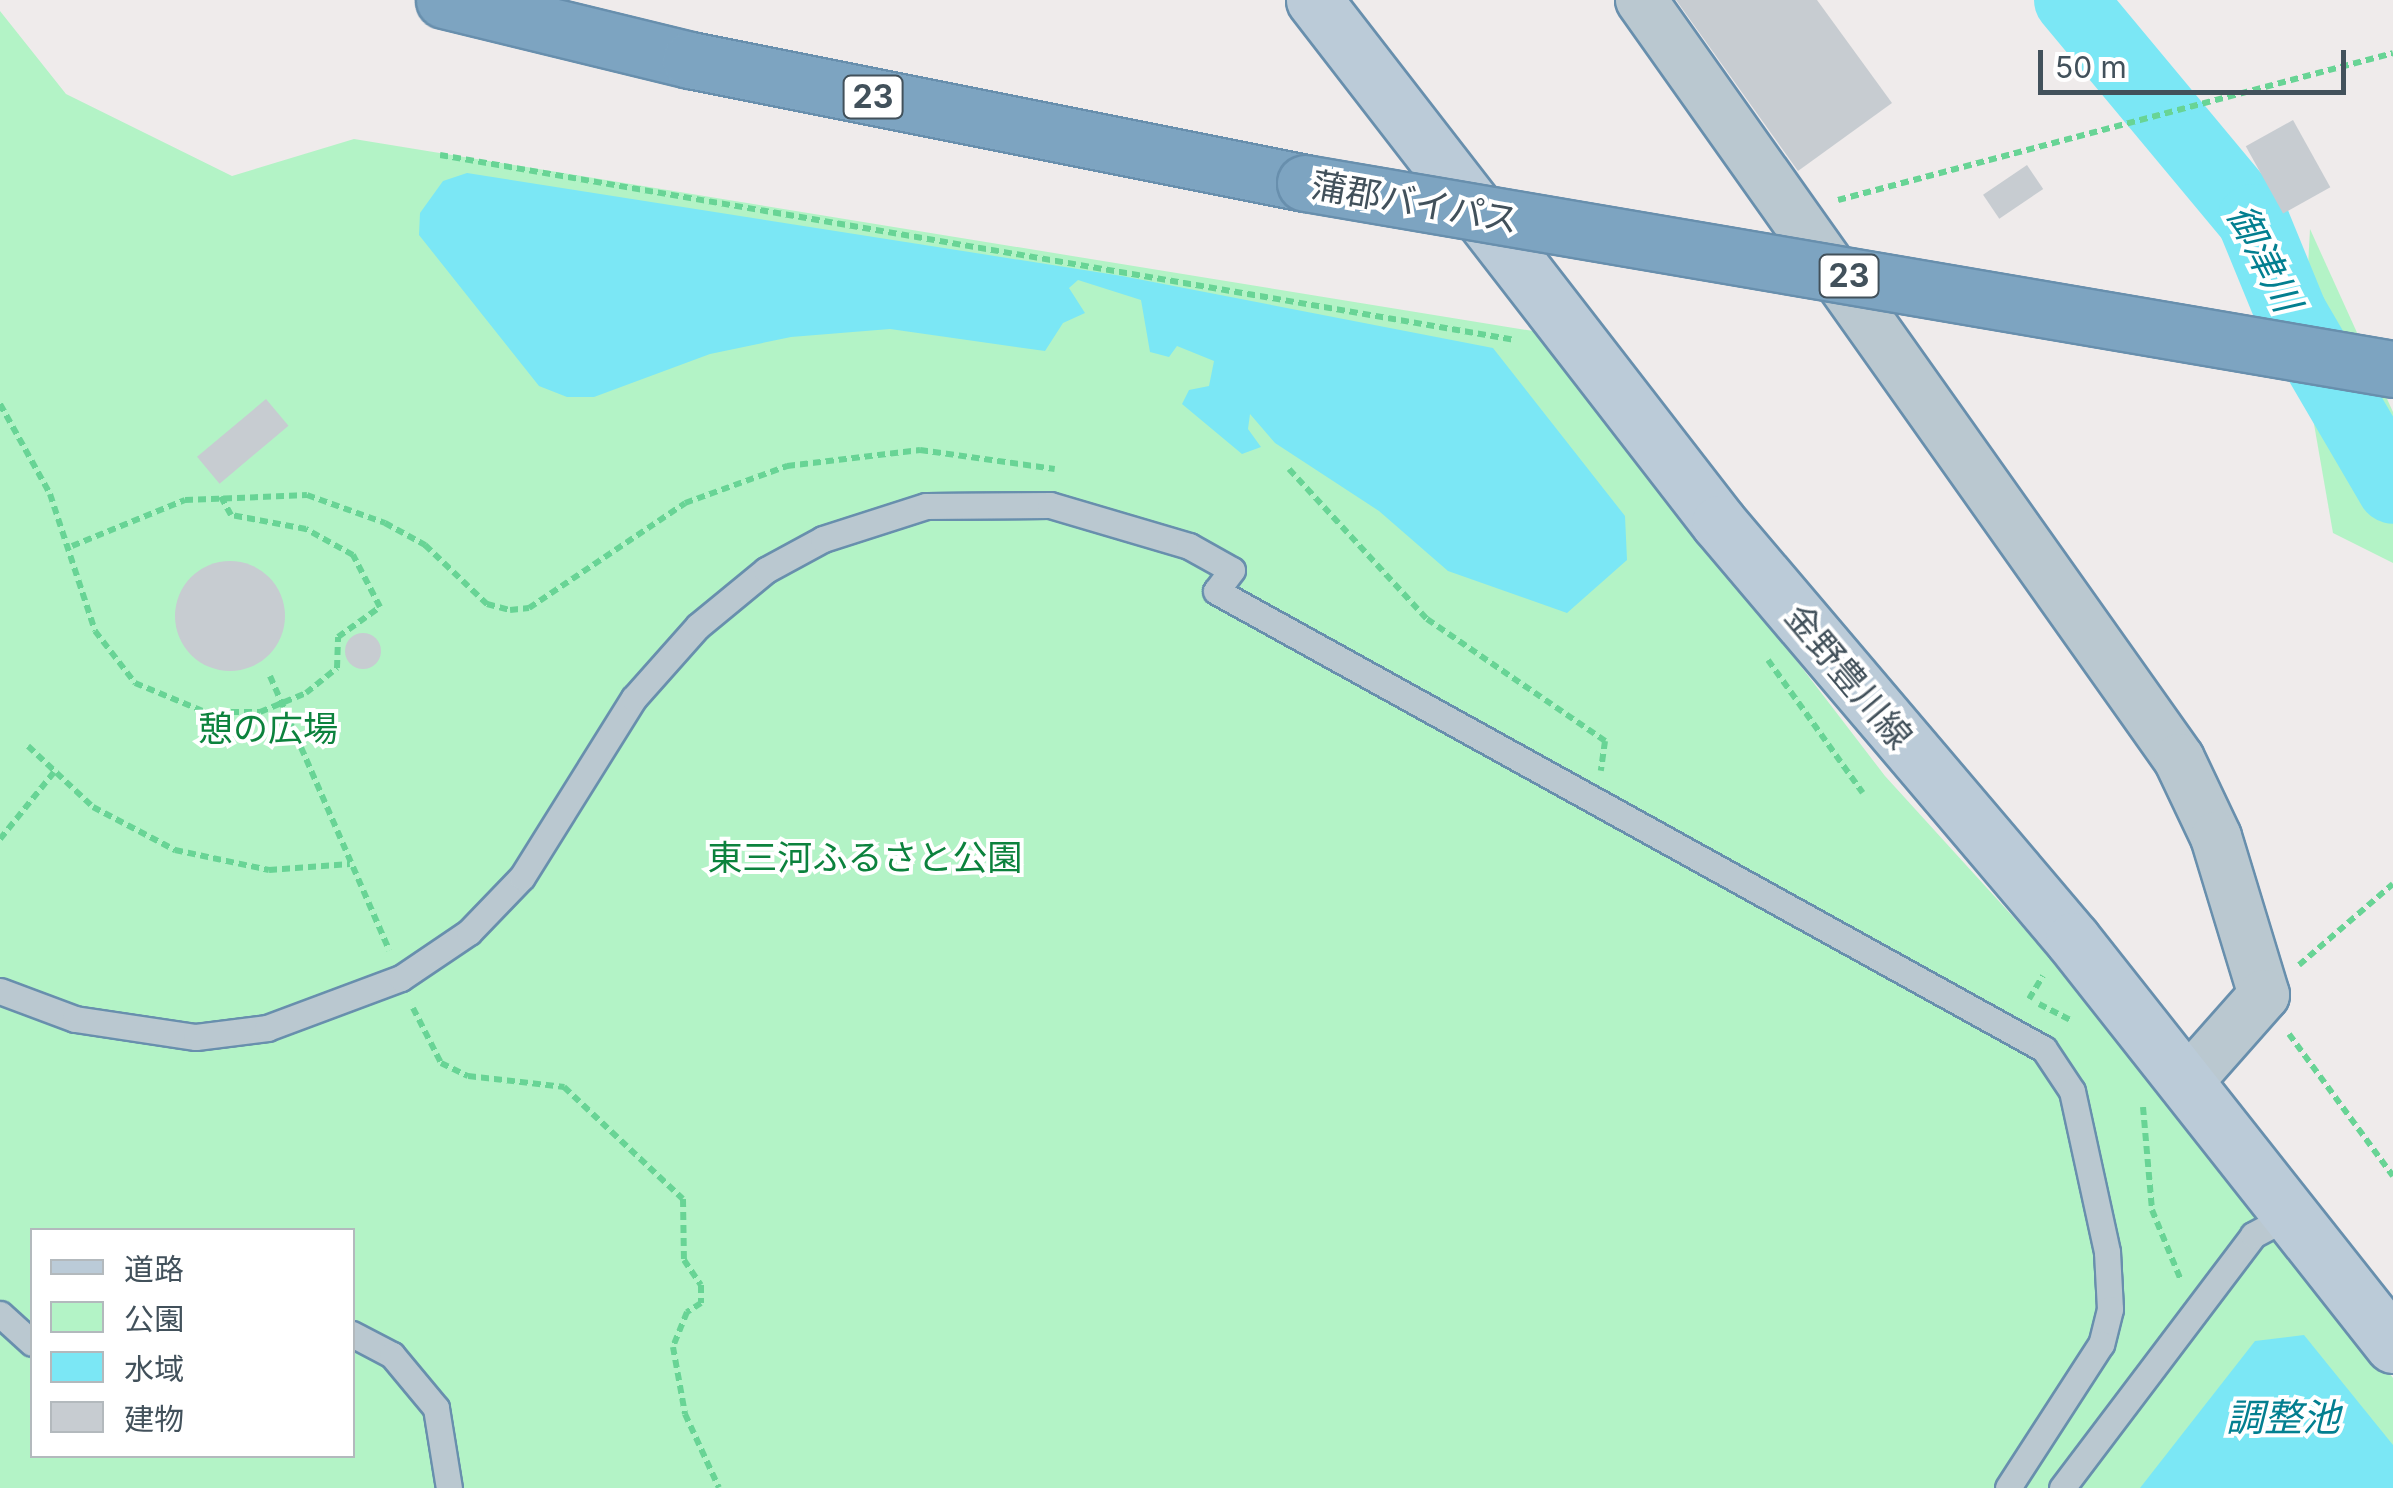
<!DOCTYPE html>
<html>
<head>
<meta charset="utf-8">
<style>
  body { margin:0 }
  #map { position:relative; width:2393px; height:1488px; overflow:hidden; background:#efebeb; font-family:Inter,"Noto Sans JP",sans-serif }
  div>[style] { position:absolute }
  .green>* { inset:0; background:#b3f3c6 }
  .water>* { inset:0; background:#7be7f5 }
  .river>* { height:72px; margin:-36px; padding:0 36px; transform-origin:36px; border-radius:36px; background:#7be7f5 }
  .building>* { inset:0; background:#c7ccd1; transform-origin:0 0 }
  .round { border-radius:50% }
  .path>* { height:6px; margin-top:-3px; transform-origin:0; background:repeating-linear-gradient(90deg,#68d495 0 8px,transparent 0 13px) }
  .roads { filter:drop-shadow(2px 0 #688fad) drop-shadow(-2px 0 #688fad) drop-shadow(0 2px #688fad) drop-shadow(0 -2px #688fad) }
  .lane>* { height:25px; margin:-12.5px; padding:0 12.5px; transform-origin:12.5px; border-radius:12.5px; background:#bac8d0 }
  .street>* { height:50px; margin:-25px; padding:0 25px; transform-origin:25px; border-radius:25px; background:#bac8d0 }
  .secondary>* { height:55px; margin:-27.5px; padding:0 27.5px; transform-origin:27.5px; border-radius:27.5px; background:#bbcbd8 }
  .highway>* { height:55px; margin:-27.5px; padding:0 27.5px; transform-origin:27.5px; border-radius:27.5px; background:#7da4c1 }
  .bridges { filter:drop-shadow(2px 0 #688fad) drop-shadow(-2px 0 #688fad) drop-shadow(0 2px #688fad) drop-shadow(0 -2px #688fad) }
  .highway-bridge>* { height:55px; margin:-27.5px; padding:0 27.5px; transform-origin:27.5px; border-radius:27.5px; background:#7da4c1 }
  span { translate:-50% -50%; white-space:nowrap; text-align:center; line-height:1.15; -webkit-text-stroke:8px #fff; paint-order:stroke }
  .shield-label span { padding:2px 8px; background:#fff; border:2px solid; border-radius:8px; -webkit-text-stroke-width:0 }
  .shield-label { font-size:32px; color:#42515b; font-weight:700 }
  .street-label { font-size:35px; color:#42515b }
  .park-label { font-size:35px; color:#0c823d }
  .water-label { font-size:38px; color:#037f90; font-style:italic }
  .legend { position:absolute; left:30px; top:1228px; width:325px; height:230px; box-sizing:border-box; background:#fff; border:2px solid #b3b9bd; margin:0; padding:12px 18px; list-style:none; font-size:30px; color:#42515b }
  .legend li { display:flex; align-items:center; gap:20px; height:50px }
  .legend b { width:50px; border:2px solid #b3b9bd }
  .scale { position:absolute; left:2038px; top:50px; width:308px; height:45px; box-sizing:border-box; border:5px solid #42515b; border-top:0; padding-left:12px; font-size:30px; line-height:35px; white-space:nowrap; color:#42515b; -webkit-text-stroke:8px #fff; paint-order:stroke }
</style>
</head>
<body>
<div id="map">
  <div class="green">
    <i style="clip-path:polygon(evenodd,0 11px,66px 94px,232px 176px,354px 139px,1545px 333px,1885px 776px,2166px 1085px,2393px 1378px,2393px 1488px,0 1488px,0 11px,32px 1230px,352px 1230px,352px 1456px,32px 1456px,32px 1230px)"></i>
    <i style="clip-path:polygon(2310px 229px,2393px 412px,2393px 563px,2333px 533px,2303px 361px)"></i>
  </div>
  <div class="water">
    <i style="clip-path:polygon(467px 173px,1122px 276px,1493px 348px,1625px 516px,1627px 560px,1567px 613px,1448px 571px,1379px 511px,1275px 443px,1250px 414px,1248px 429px,1261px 447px,1242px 454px,1182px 404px,1189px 390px,1209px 386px,1214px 361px,1177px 346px,1169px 357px,1150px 352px,1141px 300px,1078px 280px,1069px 288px,1085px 313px,1063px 323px,1045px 351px,890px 329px,791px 337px,710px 354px,594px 397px,567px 397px,539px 386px,419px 235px,420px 213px,443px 181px)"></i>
    <i style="clip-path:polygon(2304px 1335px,2393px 1445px,2393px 1488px,2140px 1488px,2255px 1341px)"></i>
  </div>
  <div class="river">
    <i style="left:2070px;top:0;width:286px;rotate:50.2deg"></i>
    <i style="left:2253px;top:220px;width:103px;rotate:67.7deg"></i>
    <i style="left:2292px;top:315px;width:200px;rotate:59.7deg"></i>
  </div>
  <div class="building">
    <i style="clip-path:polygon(1676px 0,1817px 0,1892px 103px,1798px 171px)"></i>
    <i style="left:2293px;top:120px;width:77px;height:54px;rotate:61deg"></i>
    <i style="left:2027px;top:165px;width:29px;height:53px;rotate:56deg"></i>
    <i style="left:266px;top:399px;width:35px;height:90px;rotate:50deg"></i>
    <i class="round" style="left:175px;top:561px;width:110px;height:110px"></i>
    <i class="round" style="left:345px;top:633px;width:36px;height:36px"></i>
  </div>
  <div class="path">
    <i style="left:440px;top:155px;width:1091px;rotate:9.76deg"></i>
    <i style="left:1838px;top:200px;width:574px;rotate:-14.83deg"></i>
    <i style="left:0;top:404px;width:103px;rotate:60.9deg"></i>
    <i style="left:50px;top:494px;width:144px;rotate:71.8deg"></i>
    <i style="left:95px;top:631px;width:66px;rotate:52.4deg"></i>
    <i style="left:135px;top:683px;width:76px;rotate:22.5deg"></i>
    <i style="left:205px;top:712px;width:55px"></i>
    <i style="left:260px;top:712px;width:50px;rotate:-22.4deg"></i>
    <i style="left:306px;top:693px;width:40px;rotate:-39deg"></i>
    <i style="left:337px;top:668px;width:31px;rotate:-88deg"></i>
    <i style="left:338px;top:637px;width:52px;rotate:-35.5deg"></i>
    <i style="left:380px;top:607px;width:59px;rotate:-117.4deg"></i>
    <i style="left:353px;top:555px;width:54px;rotate:-151deg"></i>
    <i style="left:306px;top:529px;width:76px;rotate:-169.4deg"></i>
    <i style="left:231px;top:515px;width:21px;rotate:-119deg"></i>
    <i style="left:1289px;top:469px;width:204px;rotate:47.4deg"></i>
    <i style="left:1427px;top:619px;width:216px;rotate:34.4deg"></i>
    <i style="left:1605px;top:741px;width:30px;rotate:98deg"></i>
    <i style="left:72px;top:546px;width:122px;rotate:-22.2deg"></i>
    <i style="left:185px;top:500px;width:122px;rotate:-2.3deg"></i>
    <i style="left:307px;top:495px;width:83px;rotate:19.7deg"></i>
    <i style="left:385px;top:523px;width:46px;rotate:28.8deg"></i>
    <i style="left:425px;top:545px;width:86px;rotate:43.6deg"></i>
    <i style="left:487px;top:604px;width:24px;rotate:15deg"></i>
    <i style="left:510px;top:610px;width:19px;rotate:-6deg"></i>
    <i style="left:529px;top:608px;width:188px;rotate:-33.9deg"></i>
    <i style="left:685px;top:503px;width:109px;rotate:-19.9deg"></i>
    <i style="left:787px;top:466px;width:134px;rotate:-6.9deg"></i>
    <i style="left:920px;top:450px;width:136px;rotate:8deg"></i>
    <i style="left:1768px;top:660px;width:163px;rotate:54.5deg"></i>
    <i style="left:270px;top:676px;width:299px;rotate:66.5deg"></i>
    <i style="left:28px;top:746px;width:89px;rotate:43.2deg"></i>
    <i style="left:93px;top:807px;width:93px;rotate:27.7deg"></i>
    <i style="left:175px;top:850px;width:96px;rotate:12deg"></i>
    <i style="left:269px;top:870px;width:81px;rotate:-4.2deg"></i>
    <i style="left:0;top:839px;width:86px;rotate:-51.1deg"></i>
    <i style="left:2299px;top:965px;width:124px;rotate:-40.8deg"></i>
    <i style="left:2029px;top:999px;width:27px;rotate:-59deg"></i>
    <i style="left:2039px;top:1004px;width:38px;rotate:27deg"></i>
    <i style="left:413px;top:1008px;width:62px;rotate:63deg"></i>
    <i style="left:441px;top:1063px;width:30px;rotate:26deg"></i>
    <i style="left:468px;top:1076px;width:97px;rotate:6.5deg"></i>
    <i style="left:564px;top:1087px;width:163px;rotate:43.3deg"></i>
    <i style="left:683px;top:1199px;width:61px;rotate:89.1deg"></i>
    <i style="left:684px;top:1260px;width:30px;rotate:56deg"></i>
    <i style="left:701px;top:1285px;width:18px;rotate:90deg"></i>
    <i style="left:701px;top:1303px;width:17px;rotate:147deg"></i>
    <i style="left:687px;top:1312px;width:38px;rotate:112deg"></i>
    <i style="left:673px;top:1347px;width:68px;rotate:79.8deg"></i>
    <i style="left:685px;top:1414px;width:81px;rotate:65.3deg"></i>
    <i style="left:2289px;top:1034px;width:176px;rotate:53.8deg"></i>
    <i style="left:2143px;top:1107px;width:103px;rotate:85deg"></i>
    <i style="left:2152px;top:1210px;width:74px;rotate:67.6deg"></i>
  </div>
  <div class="roads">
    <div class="lane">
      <i style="left:0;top:991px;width:80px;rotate:20.5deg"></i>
      <i style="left:75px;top:1019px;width:122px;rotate:8.5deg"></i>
      <i style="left:196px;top:1037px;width:72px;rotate:-7.2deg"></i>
      <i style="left:267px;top:1028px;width:143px;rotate:-20.5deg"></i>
      <i style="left:401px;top:978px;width:82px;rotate:-34.1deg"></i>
      <i style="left:469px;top:932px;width:76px;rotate:-46.1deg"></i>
      <i style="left:522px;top:877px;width:211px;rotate:-58deg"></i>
      <i style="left:634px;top:698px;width:96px;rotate:-48.4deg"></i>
      <i style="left:698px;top:626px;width:88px;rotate:-39.5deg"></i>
      <i style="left:766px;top:570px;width:65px;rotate:-28.5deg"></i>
      <i style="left:823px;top:539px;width:108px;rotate:-17.8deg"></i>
      <i style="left:926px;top:506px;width:124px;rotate:-0.5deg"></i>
      <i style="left:1050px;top:505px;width:145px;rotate:16.4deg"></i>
      <i style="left:1189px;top:546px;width:49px;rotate:29.2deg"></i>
      <i style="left:1232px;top:570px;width:26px;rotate:127deg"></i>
      <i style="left:1216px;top:591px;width:946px;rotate:28.95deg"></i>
      <i style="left:2044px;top:1049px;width:50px;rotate:56.3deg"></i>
      <i style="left:2072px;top:1091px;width:165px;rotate:77.7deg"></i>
      <i style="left:2107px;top:1252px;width:57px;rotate:87deg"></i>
      <i style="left:2110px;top:1309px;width:36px;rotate:104deg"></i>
      <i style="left:2101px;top:1344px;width:171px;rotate:122.9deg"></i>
      <i style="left:0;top:1314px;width:43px;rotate:42.2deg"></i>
      <i style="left:352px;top:1334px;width:45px;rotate:27.7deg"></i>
      <i style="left:392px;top:1355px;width:69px;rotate:50.3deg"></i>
      <i style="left:436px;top:1408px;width:81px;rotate:80.8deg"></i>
      <i style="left:2062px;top:1488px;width:317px;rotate:-52.9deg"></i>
      <i style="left:2253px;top:1235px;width:40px;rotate:-28deg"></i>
    </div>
    <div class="street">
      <i style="left:1641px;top:0;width:930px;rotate:54.67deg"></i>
      <i style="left:2179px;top:759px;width:86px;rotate:64.6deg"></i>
      <i style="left:2216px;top:837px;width:165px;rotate:73.1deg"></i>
      <i style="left:2264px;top:995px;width:116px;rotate:131.5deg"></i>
    </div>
    <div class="secondary">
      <i style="left:1314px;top:0;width:661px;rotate:52.25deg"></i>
      <i style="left:1719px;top:523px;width:547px;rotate:49.67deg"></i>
      <i style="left:2073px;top:940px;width:516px;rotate:51.69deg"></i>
    </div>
    <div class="highway">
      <i style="left:444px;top:0;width:253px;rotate:13.7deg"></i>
      <i style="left:690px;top:60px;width:627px;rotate:11.31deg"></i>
    </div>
  </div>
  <div class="bridges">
    <div class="highway-bridge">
      <i style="left:1305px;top:183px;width:1104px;rotate:9.7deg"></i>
    </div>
  </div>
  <div class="shield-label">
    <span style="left:873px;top:97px">23</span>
    <span style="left:1849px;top:276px">23</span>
  </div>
  <div class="street-label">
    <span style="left:1415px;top:202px;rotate:10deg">蒲郡バイパス</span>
    <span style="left:1849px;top:676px;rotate:50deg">金野豊川線</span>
  </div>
  <div class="park-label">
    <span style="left:268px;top:728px">憩の広場</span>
    <span style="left:865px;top:857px">東三河ふるさと公園</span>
  </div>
  <div class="water-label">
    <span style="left:2264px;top:258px;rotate:63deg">御津川</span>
    <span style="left:2283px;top:1418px">調整池</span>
  </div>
  <ul class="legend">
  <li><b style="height:12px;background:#bbcbd8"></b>道路</li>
  <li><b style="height:28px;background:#b3f3c6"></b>公園</li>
  <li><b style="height:28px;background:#7be7f5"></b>水域</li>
  <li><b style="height:28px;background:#c7ccd1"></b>建物</li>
  </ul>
  <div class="scale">50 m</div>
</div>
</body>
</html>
